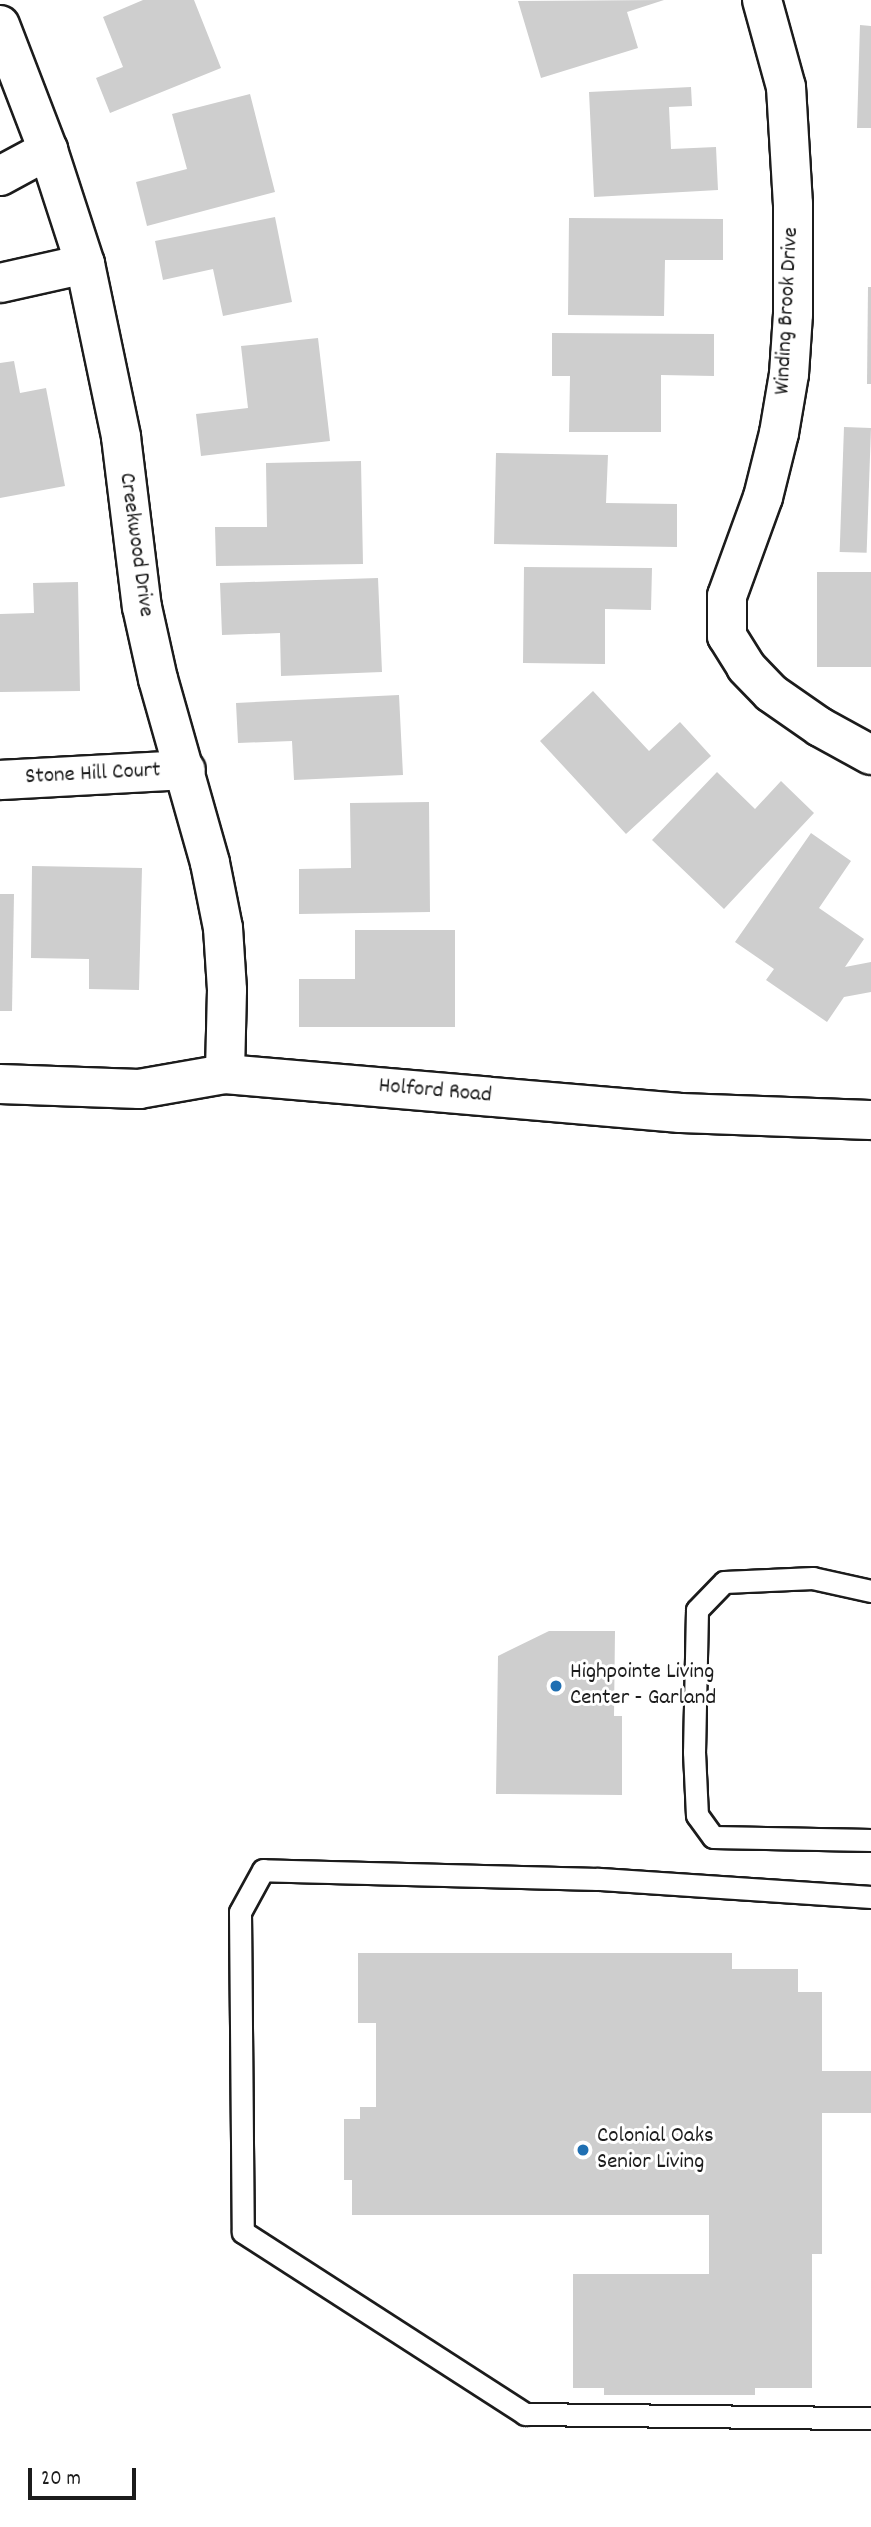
<!DOCTYPE html>
<html>
<head>
<meta charset="utf-8">
<style>
  body { margin:0 }
  #map { position:relative; width:871px; height:2527px; overflow:hidden; background:#fff; font-family:Dekko,sans-serif }
  div>[style] { position:absolute }
  .building>* { inset:0; background:#cecece; transform-origin:0 0 }
  .roads { filter:drop-shadow(2px 0 #1c1c1c) drop-shadow(-2px 0 #1c1c1c) drop-shadow(0 2px #1c1c1c) drop-shadow(0 -2px #1c1c1c) }
  .lane>* { height:21px; margin:-10.5px; padding:0 10.5px; transform-origin:10.5px; border-radius:10.5px; background:#fff }
  .street>* { height:38px; margin:-19px; padding:0 19px; transform-origin:19px; border-radius:19px; background:#fff }
  .dots>* { width:19px; height:19px; translate:-50% -50%; box-sizing:border-box; border:4px solid #fff; border-radius:50% }
  span { translate:-50% -50%; white-space:nowrap; text-align:center; line-height:1.15; -webkit-text-stroke:6px #fff; paint-order:stroke }
  .street-label { font-size:23px; color:#1c1c1c }
  .poi-label { font-size:23px; color:#1c1c1c }
  .left { translate:0 -50%; text-align:left }
  .scale { position:absolute; left:28px; top:2468px; width:108px; height:32px; box-sizing:border-box; border:4px solid #1c1c1c; border-top:0; padding-left:9px; font-size:21px; line-height:24px; white-space:nowrap; color:#1c1c1c; -webkit-text-stroke:5px #fff; paint-order:stroke }
</style>
</head>
<body>
<div id="map">
  <div class="building">
    <i style="clip-path:polygon(143px 0,194px 0,221px 68px,110px 113px,96px 78px,123px 67px,103px 17px)"></i>
    <i style="clip-path:polygon(664px 0,627px 12px,638px 48px,541px 78px,518px 1px)"></i>
    <i style="clip-path:polygon(860px 25px,871px 26px,871px 128px,857px 128px)"></i>
    <i style="clip-path:polygon(691px 87px,692px 106px,669px 107px,671px 149px,716px 147px,718px 190px,594px 197px,589px 92px)"></i>
    <i style="clip-path:polygon(250px 94px,275px 192px,147px 226px,136px 182px,187px 169px,172px 114px)"></i>
    <i style="clip-path:polygon(275px 217px,292px 302px,223px 316px,213px 269px,163px 280px,155px 241px)"></i>
    <i style="clip-path:polygon(569px 218px,723px 219px,723px 260px,665px 260px,664px 316px,568px 315px)"></i>
    <i style="clip-path:polygon(868px 287px,871px 287px,871px 384px,867px 384px)"></i>
    <i style="clip-path:polygon(552px 333px,714px 334px,714px 376px,661px 375px,661px 432px,569px 432px,570px 376px,552px 376px)"></i>
    <i style="clip-path:polygon(318px 338px,330px 441px,201px 456px,196px 414px,248px 408px,241px 346px)"></i>
    <i style="clip-path:polygon(14px 361px,20px 393px,46px 388px,65px 486px,0 498px,0 363px)"></i>
    <i style="left:844px;top:427px;width:27px;height:125px;rotate:2deg"></i>
    <i style="clip-path:polygon(496px 453px,608px 455px,606px 503px,677px 504px,677px 547px,494px 544px)"></i>
    <i style="clip-path:polygon(361px 461px,363px 564px,216px 566px,215px 527px,267px 527px,266px 463px)"></i>
    <i style="clip-path:polygon(524px 567px,652px 568px,651px 610px,605px 609px,605px 664px,523px 663px)"></i>
    <i style="left:817px;top:572px;width:54px;height:95px"></i>
    <i style="clip-path:polygon(378px 578px,382px 672px,281px 676px,280px 633px,222px 635px,220px 583px)"></i>
    <i style="clip-path:polygon(78px 582px,80px 691px,0 692px,0 614px,34px 613px,33px 583px)"></i>
    <i style="clip-path:polygon(593px 691px,649px 751px,680px 722px,711px 756px,626px 834px,540px 741px)"></i>
    <i style="clip-path:polygon(399px 695px,403px 775px,294px 780px,292px 741px,238px 743px,236px 703px)"></i>
    <i style="clip-path:polygon(717px 772px,755px 809px,781px 781px,814px 813px,724px 909px,652px 840px)"></i>
    <i style="clip-path:polygon(429px 802px,430px 912px,299px 914px,299px 869px,351px 868px,350px 803px)"></i>
    <i style="clip-path:polygon(811px 833px,851px 861px,819px 908px,864px 939px,845px 967px,871px 962px,871px 992px,844px 997px,827px 1022px,766px 980px,774px 969px,735px 942px)"></i>
    <i style="clip-path:polygon(32px 866px,142px 868px,139px 990px,89px 989px,89px 959px,31px 958px)"></i>
    <i style="clip-path:polygon(0 894px,14px 894px,12px 1011px,0 1011px)"></i>
    <i style="clip-path:polygon(355px 930px,455px 930px,455px 1027px,299px 1027px,299px 979px,355px 979px)"></i>
    <i style="clip-path:polygon(549px 1631px,615px 1631px,614px 1716px,622px 1716px,622px 1795px,496px 1794px,498px 1656px)"></i>
    <i style="clip-path:polygon(358px 1953px,732px 1953px,732px 1969px,798px 1969px,798px 1992px,822px 1992px,822px 2071px,871px 2071px,871px 2113px,822px 2113px,822px 2254px,812px 2254px,812px 2388px,755px 2388px,755px 2395px,604px 2395px,604px 2388px,573px 2388px,573px 2274px,709px 2274px,709px 2215px,352px 2215px,352px 2180px,344px 2180px,344px 2119px,360px 2119px,360px 2107px,376px 2107px,376px 2023px,358px 2023px)"></i>
  </div>
  <div class="roads">
    <div class="lane">
      <i style="left:871px;top:1591px;width:59px;rotate:-167.4deg"></i>
      <i style="left:813px;top:1578px;width:89px;rotate:177.4deg"></i>
      <i style="left:724px;top:1582px;width:39px;rotate:134deg"></i>
      <i style="left:697px;top:1610px;width:142px;rotate:91.2deg"></i>
      <i style="left:694px;top:1752px;width:63px;rotate:87.3deg"></i>
      <i style="left:697px;top:1815px;width:27px;rotate:54deg"></i>
      <i style="left:713px;top:1837px;width:158px;rotate:1.1deg"></i>
      <i style="left:871px;top:1897px;width:275px;rotate:-176.2deg"></i>
      <i style="left:597px;top:1879px;width:334px;rotate:-178.5deg"></i>
      <i style="left:263px;top:1870px;width:48px;rotate:118.7deg"></i>
      <i style="left:240px;top:1912px;width:320px;rotate:89.5deg"></i>
      <i style="left:243px;top:2232px;width:336px;rotate:32.8deg"></i>
      <i style="left:525px;top:2414px;width:346px;rotate:0.7deg"></i>
    </div>
    <div class="street">
      <i style="left:762px;top:0;width:90px;rotate:74.6deg"></i>
      <i style="left:786px;top:87px;width:117px;rotate:86.6deg"></i>
      <i style="left:793px;top:204px;width:110px;rotate:90deg"></i>
      <i style="left:793px;top:314px;width:60px;rotate:93.8deg"></i>
      <i style="left:789px;top:374px;width:60px;rotate:99.6deg"></i>
      <i style="left:779px;top:433px;width:66px;rotate:104deg"></i>
      <i style="left:763px;top:497px;width:105px;rotate:110deg"></i>
      <i style="left:727px;top:596px;width:40px;rotate:90deg"></i>
      <i style="left:727px;top:636px;width:36px;rotate:58deg"></i>
      <i style="left:746px;top:667px;width:36px;rotate:46deg"></i>
      <i style="left:771px;top:693px;width:60px;rotate:34.8deg"></i>
      <i style="left:820px;top:727px;width:58px;rotate:28.8deg"></i>
      <i style="left:0;top:25px;width:134px;rotate:69deg"></i>
      <i style="left:48px;top:150px;width:120px;rotate:72deg"></i>
      <i style="left:85px;top:264px;width:177px;rotate:78.2deg"></i>
      <i style="left:121px;top:437px;width:171px;rotate:83deg"></i>
      <i style="left:142px;top:607px;width:74px;rotate:77.5deg"></i>
      <i style="left:158px;top:679px;width:191px;rotate:74.2deg"></i>
      <i style="left:210px;top:863px;width:66px;rotate:78.7deg"></i>
      <i style="left:223px;top:928px;width:62px;rotate:86.3deg"></i>
      <i style="left:227px;top:990px;width:84px;rotate:91.4deg"></i>
      <i style="left:0;top:176px;width:55px;rotate:-28.4deg"></i>
      <i style="left:0;top:283px;width:87px;rotate:-12.6deg"></i>
      <i style="left:0;top:780px;width:186px;rotate:-3.1deg"></i>
      <i style="left:0;top:1084px;width:139px;rotate:2.1deg"></i>
      <i style="left:139px;top:1089px;width:87px;rotate:-9.9deg"></i>
      <i style="left:225px;top:1074px;width:457px;rotate:4.9deg"></i>
      <i style="left:680px;top:1113px;width:191px;rotate:2.1deg"></i>
    </div>
  </div>
  <div class="dots">
    <i style="left:556px;top:1686px;background:#1f6fb2"></i>
    <i style="left:583px;top:2150px;background:#1f6fb2"></i>
  </div>
  <div class="street-label">
    <span style="left:788px;top:311px;rotate:-87deg">Winding Brook Drive</span>
    <span style="left:135px;top:545px;rotate:82deg">Creekwood Drive</span>
    <span style="left:93px;top:775px;rotate:-3deg">Stone Hill Court</span>
    <span style="left:435px;top:1092px;rotate:5deg">Holford Road</span>
  </div>
  <div class="poi-label">
    <span class="left" style="left:570px;top:1686px">Highpointe Living<br>Center - Garland</span>
    <span class="left" style="left:597px;top:2150px">Colonial Oaks<br>Senior Living</span>
  </div>
  <div class="scale">20 m</div>
</div>
</body>
</html>
